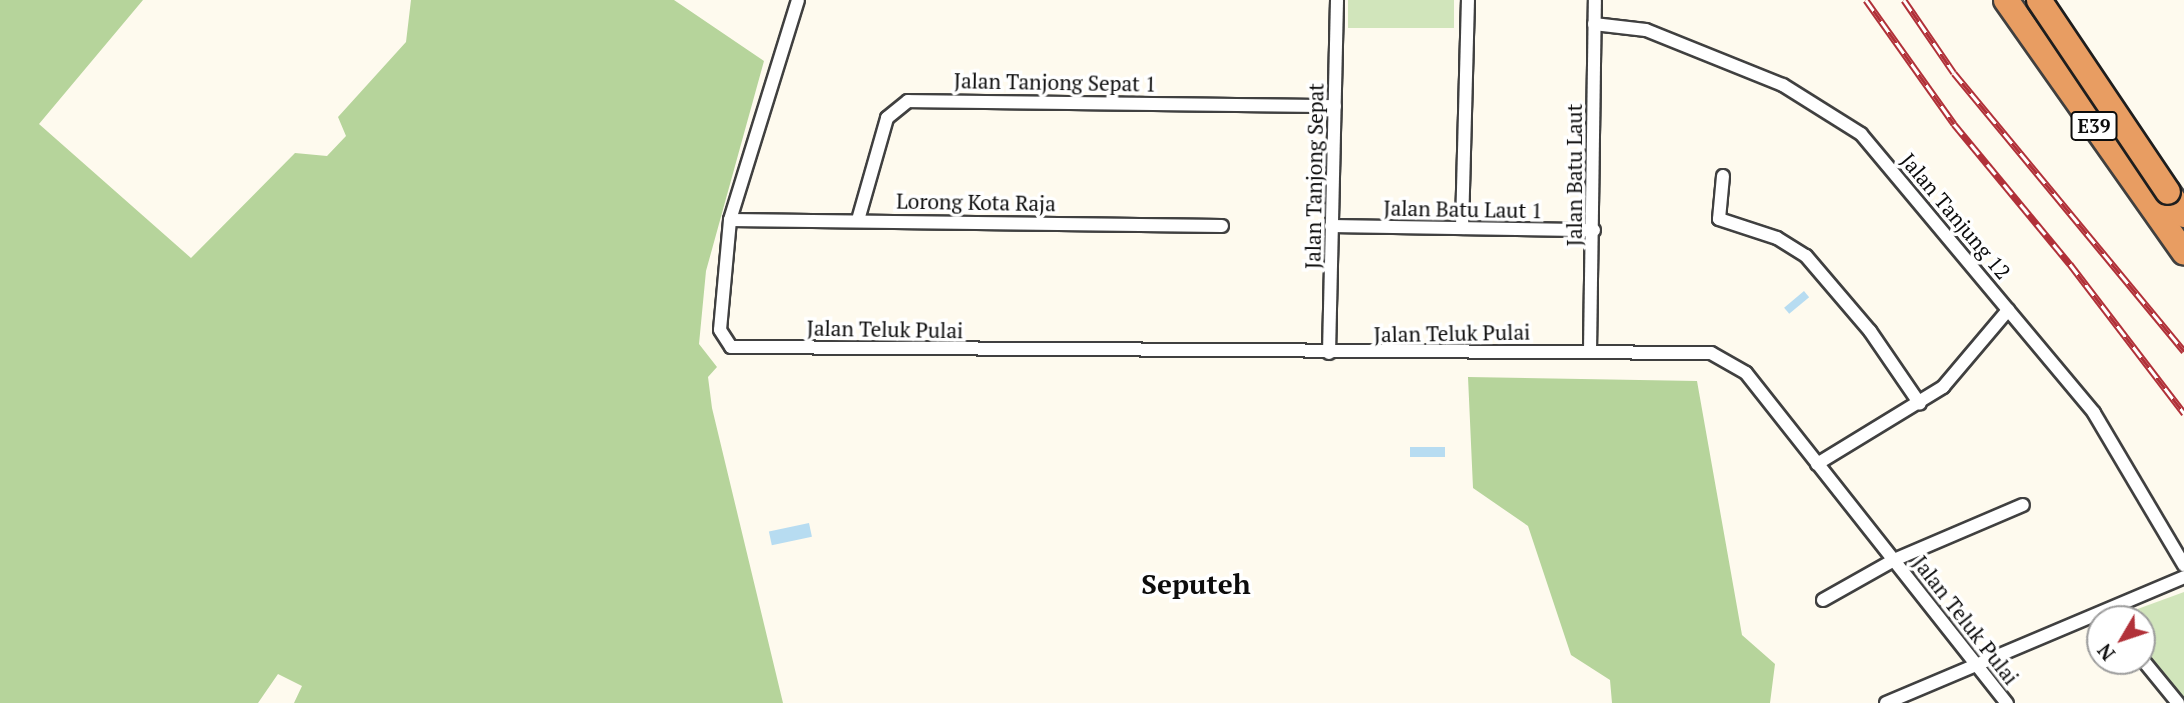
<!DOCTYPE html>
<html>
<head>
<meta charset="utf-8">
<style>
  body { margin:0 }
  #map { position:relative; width:2184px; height:703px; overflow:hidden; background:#fefaee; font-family:"PT Serif",serif }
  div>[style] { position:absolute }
  .green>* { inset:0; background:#d1e5bb; transform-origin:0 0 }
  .forest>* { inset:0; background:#b6d49b }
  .water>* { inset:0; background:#b7dcf1; transform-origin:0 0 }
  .roads { filter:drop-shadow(2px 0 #404040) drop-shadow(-2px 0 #404040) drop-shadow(0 2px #404040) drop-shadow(0 -2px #404040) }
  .minor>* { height:12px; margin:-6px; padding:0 6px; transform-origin:6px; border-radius:6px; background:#fff }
  .motorway>* { height:24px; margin:-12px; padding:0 12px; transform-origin:12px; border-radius:12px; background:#e89d62 }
  .rail>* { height:7px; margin-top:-3.5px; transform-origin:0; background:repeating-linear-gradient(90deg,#fff 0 13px,#b13139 0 26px); box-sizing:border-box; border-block:2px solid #b13139 }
  .bridges { filter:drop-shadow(2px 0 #1e1e1e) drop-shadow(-2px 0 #1e1e1e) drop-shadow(0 2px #1e1e1e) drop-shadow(0 -2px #1e1e1e) }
  .motorway-bridge>* { height:24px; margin:-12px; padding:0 12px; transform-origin:12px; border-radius:12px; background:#e89d62 }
  span { translate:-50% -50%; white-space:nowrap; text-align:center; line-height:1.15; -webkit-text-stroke:7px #fff; paint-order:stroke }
  .shield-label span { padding:2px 5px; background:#fff; border:2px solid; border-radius:5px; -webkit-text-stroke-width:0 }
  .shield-label { font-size:19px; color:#0d0d0d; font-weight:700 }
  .street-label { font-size:21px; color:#0d0d0d }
  .district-label { font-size:28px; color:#0d0d0d; font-weight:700 }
  .north { position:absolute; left:2086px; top:605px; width:70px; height:70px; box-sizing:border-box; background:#fff; border:2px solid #9e9e9e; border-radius:50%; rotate:231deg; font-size:19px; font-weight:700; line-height:28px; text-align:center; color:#0d0d0d }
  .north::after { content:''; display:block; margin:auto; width:24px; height:32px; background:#b13139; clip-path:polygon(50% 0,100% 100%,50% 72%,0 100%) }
</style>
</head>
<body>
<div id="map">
  <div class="green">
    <i style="left:1348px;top:0;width:106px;height:28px"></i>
    <i style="clip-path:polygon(2184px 592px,2184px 700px,2142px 651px,2142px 619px,2113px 618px)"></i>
  </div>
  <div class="forest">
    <i style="clip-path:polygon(0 0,143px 0,39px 124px,191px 258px,295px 153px,327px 156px,346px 136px,338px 117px,406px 42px,411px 0,674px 0,764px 61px,706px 271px,699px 344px,717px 367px,708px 377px,712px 408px,783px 703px,294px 703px,302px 686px,278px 674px,258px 703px,0 703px)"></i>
    <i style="clip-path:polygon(1468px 377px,1697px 381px,1742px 635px,1775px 664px,1770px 703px,1612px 703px,1610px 680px,1571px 655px,1528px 526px,1473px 488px)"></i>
  </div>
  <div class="water">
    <i style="left:1804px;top:291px;width:8px;height:26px;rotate:50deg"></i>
    <i style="left:1410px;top:447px;width:35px;height:10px"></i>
    <i style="left:809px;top:523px;width:14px;height:41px;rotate:78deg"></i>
  </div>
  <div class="roads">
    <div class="minor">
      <i style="left:798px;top:0;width:230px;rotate:107.2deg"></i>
      <i style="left:730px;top:220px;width:110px;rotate:95.2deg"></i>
      <i style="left:720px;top:330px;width:20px;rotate:57deg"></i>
      <i style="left:731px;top:347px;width:980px;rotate:0.35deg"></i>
      <i style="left:1711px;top:353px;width:40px;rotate:29.7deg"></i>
      <i style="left:1746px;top:373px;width:421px;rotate:51.7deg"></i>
      <i style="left:1594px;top:24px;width:52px;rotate:6.6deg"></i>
      <i style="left:1646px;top:30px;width:148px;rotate:21.9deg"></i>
      <i style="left:1783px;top:85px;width:92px;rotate:32.1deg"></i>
      <i style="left:1861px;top:134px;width:363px;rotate:50.1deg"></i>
      <i style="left:2094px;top:413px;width:177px;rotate:59.4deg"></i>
      <i style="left:1723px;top:176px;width:43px;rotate:95.3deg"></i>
      <i style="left:1719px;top:219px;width:61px;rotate:18.1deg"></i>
      <i style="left:1777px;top:238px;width:34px;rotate:32deg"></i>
      <i style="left:1806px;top:256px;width:99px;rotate:49.5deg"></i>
      <i style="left:1870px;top:331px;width:88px;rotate:55.6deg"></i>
      <i style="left:730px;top:220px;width:492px;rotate:0.7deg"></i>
      <i style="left:858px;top:220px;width:106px;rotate:-74.1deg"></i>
      <i style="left:887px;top:118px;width:27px;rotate:-39deg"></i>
      <i style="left:908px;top:101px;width:427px;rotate:0.7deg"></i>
      <i style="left:1331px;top:226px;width:263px;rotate:0.9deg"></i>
      <i style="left:1462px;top:228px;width:228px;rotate:-88.5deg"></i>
      <i style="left:1590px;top:351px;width:351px;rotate:-89.2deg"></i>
      <i style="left:1329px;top:353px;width:353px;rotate:-88.7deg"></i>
      <i style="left:1817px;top:464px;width:148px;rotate:-31.4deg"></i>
      <i style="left:1943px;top:387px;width:101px;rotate:-49.8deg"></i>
      <i style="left:1823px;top:600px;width:81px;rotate:-29.4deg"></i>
      <i style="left:1894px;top:560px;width:140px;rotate:-23.1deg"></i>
      <i style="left:2142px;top:659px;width:57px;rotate:50.7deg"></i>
      <i style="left:1886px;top:703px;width:324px;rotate:-22.9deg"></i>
    </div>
    <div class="motorway">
      <i style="left:2006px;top:0;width:309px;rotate:54.8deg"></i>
      <i style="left:2168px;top:192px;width:28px;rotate:55deg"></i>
    </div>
  </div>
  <div class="rail">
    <i style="left:1866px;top:0;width:152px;rotate:54.6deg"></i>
    <i style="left:1954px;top:124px;width:182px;rotate:50.4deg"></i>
    <i style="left:2070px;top:264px;width:188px;rotate:52.6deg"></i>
    <i style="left:1904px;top:0;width:88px;rotate:55.6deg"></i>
    <i style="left:1954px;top:73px;width:361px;rotate:50.4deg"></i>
  </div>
  <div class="bridges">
    <div class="motorway-bridge">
      <i style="left:2039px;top:0;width:231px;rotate:56.1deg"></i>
    </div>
  </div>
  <div class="shield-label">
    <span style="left:2094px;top:126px">E39</span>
  </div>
  <div class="street-label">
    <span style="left:1055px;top:82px;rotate:1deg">Jalan Tanjong Sepat 1</span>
    <span style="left:1574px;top:175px;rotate:-90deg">Jalan Batu Laut</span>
    <span style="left:1314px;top:176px;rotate:-89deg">Jalan Tanjong Sepat</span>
    <span style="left:976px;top:202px;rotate:1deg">Lorong Kota Raja</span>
    <span style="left:1463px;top:209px;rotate:1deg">Jalan Batu Laut 1</span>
    <span style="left:1956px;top:216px;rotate:50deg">Jalan Tanjung 12</span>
    <span style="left:885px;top:329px;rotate:1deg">Jalan Teluk Pulai</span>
    <span style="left:1452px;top:333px;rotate:-1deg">Jalan Teluk Pulai</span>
    <span style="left:1966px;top:620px;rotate:52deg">Jalan Teluk Pulai</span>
  </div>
  <div class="district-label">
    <span style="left:1196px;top:584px">Seputeh</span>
  </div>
  <div class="north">N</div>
</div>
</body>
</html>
